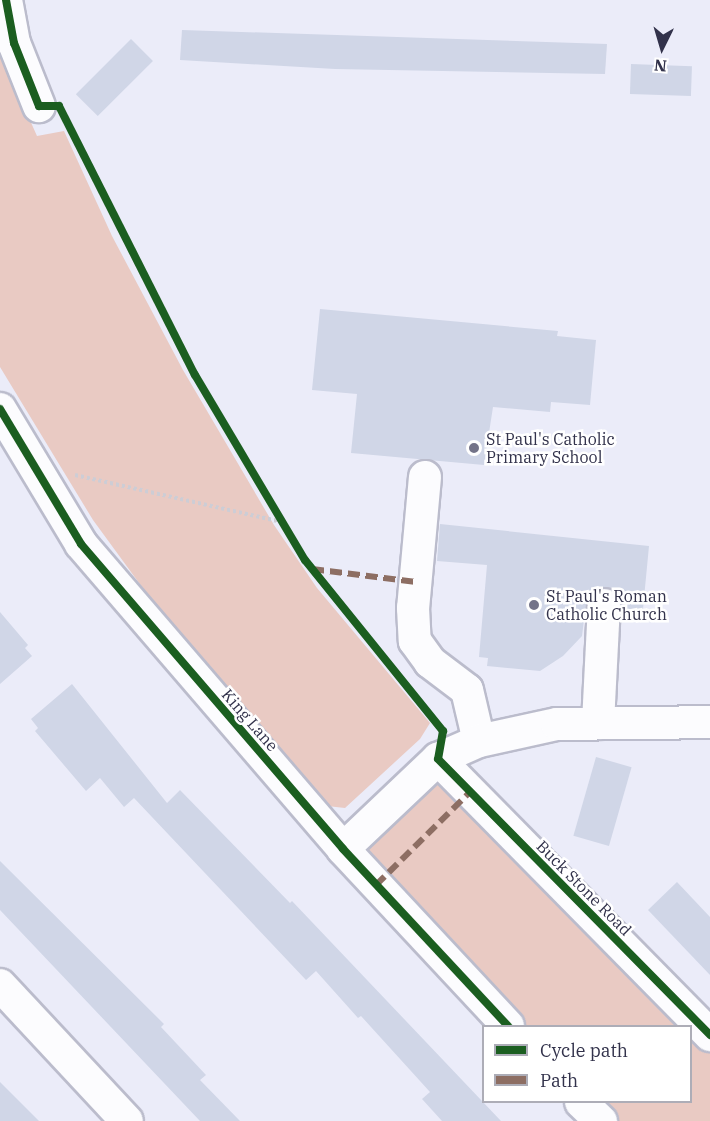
<!DOCTYPE html>
<html>
<head>
<meta charset="utf-8">
<style>
  body { margin:0 }
  #map { position:relative; width:710px; height:1121px; overflow:hidden; background:#ebecf9; font-family:"IBM Plex Serif",serif }
  div>[style] { position:absolute }
  .green>* { inset:0; background:#e9cac3 }
  .building>* { inset:0; background:#d0d6e7; transform-origin:0 0 }
  .path>* { height:4px; margin-top:-2px; transform-origin:0; background:repeating-linear-gradient(90deg,#cdcdd5 0 3px,transparent 0 6px) }
  .roads { filter:drop-shadow(2px 0 #bbbccc) drop-shadow(-2px 0 #bbbccc) drop-shadow(0 2px #bbbccc) drop-shadow(0 -2px #bbbccc) }
  .minor>* { height:32px; margin:-16px; padding:0 16px; transform-origin:16px; border-radius:16px; background:#fcfcfe }
  .quiet>* { height:6px; margin-top:-3px; transform-origin:0; background:repeating-linear-gradient(90deg,#8d6e63 0 12px,transparent 0 18px) }
  .cycleway>* { height:8px; margin:-4px; padding:0 4px; transform-origin:4px; border-radius:4px; background:#1b5e20 }
  .dots>* { width:16px; height:16px; translate:-50% -50%; box-sizing:border-box; border:3px solid #fff; border-radius:50% }
  span { translate:-50% -50%; white-space:nowrap; text-align:center; line-height:1.15; -webkit-text-stroke:5px #fff; paint-order:stroke }
  .poi-label { font-size:16px; color:#32324b }
  .left { translate:0 -50%; text-align:left }
  .street-label { font-size:16px; color:#32324b }
  .legend { position:absolute; left:482px; top:1025px; width:210px; height:78px; box-sizing:border-box; background:#fff; border:2px solid #adadb7; margin:0; padding:8px 10px; list-style:none; font-size:18px; color:#32324b }
  .legend li { display:flex; align-items:center; gap:12px; height:30px }
  .legend b { width:30px; border:2px solid #adadb7 }
  .north { position:absolute; left:632px; top:18px; width:60px; height:60px; -webkit-text-stroke:4px #fff; paint-order:stroke; rotate:185deg; font-size:16px; font-weight:700; line-height:24px; text-align:center; color:#32324b }
  .north::after { content:''; display:block; margin:auto; width:21px; height:27px; background:#32324b; clip-path:polygon(50% 0,100% 100%,50% 72%,0 100%) }
</style>
</head>
<body>
<div id="map">
  <div class="green">
    <i style="clip-path:polygon(0 53px,37px 136px,64px 131px,112px 236px,183px 370px,274px 525px,317px 588px,430px 723px,420px 739px,345px 808px,327px 806px,188px 650px,93px 520px,0 367px)"></i>
    <i style="clip-path:polygon(438px 759px,710px 1035px,710px 1121px,601px 1121px,581px 1102px,690px 1102px,690px 1026px,508px 1026px,343px 849px)"></i>
  </div>
  <div class="building">
    <i style="clip-path:polygon(182px 30px,607px 44px,605px 74px,335px 69px,180px 60px)"></i>
    <i style="left:131px;top:39px;width:31px;height:78px;rotate:45deg"></i>
    <i style="left:631px;top:64px;width:61px;height:30px;rotate:2deg"></i>
    <i style="clip-path:polygon(320px 309px,558px 331px,557px 336px,596px 340px,590px 405px,551px 402px,550px 412px,493px 407px,484px 465px,351px 453px,357px 394px,312px 390px)"></i>
    <i style="clip-path:polygon(440px 524px,649px 546px,642px 619px,621px 617px,620px 596px,613px 590px,596px 589px,586px 604px,582px 636px,563px 656px,540px 671px,487px 666px,488px 658px,479px 657px,487px 565px,437px 561px)"></i>
    <i style="clip-path:polygon(0 612px,28px 645px,25px 648px,32px 656px,0 684px)"></i>
    <i style="clip-path:polygon(72px 684px,167px 803px,180px 790px,290px 903px,292px 901px,501px 1121px,442px 1121px,422px 1099px,430px 1092px,361px 1016px,358px 1018px,316px 971px,306px 980px,134px 798px,124px 807px,100px 778px,86px 791px,35px 731px,38px 728px,31px 719px)"></i>
    <i style="left:596px;top:757px;width:37px;height:82px;rotate:16deg"></i>
    <i style="clip-path:polygon(0 861px,164px 1024px,161px 1027px,206px 1075px,200px 1080px,240px 1121px,200px 1121px,0 910px)"></i>
    <i style="clip-path:polygon(677px 882px,710px 917px,710px 975px,648px 910px)"></i>
    <i style="clip-path:polygon(0 1082px,39px 1121px,0 1121px)"></i>
  </div>
  <div class="path">
    <i style="left:75px;top:475px;width:212px;rotate:12.8deg"></i>
  </div>
  <div class="roads">
    <div class="minor">
      <i style="left:6px;top:0;width:44px;rotate:79.5deg"></i>
      <i style="left:14px;top:43px;width:68px;rotate:68.4deg"></i>
      <i style="left:0;top:409px;width:157px;rotate:59deg"></i>
      <i style="left:81px;top:544px;width:402px;rotate:49.3deg"></i>
      <i style="left:343px;top:849px;width:242px;rotate:47deg"></i>
      <i style="left:425px;top:477px;width:132px;rotate:95.2deg"></i>
      <i style="left:413px;top:608px;width:33px;rotate:87deg"></i>
      <i style="left:415px;top:641px;width:26px;rotate:54deg"></i>
      <i style="left:430px;top:662px;width:46px;rotate:37.1deg"></i>
      <i style="left:467px;top:690px;width:52px;rotate:76.8deg"></i>
      <i style="left:598px;top:723px;width:118px;rotate:-87.1deg"></i>
      <i style="left:438px;top:759px;width:388px;rotate:45.4deg"></i>
      <i style="left:343px;top:849px;width:131px;rotate:-43.5deg"></i>
      <i style="left:438px;top:759px;width:45px;rotate:-23.7deg"></i>
      <i style="left:479px;top:741px;width:80px;rotate:-12.3deg"></i>
      <i style="left:557px;top:724px;width:153px;rotate:-0.7deg"></i>
      <i style="left:0;top:985px;width:186px;rotate:47deg"></i>
      <i style="left:581px;top:1102px;width:28px;rotate:44deg"></i>
    </div>
  </div>
  <div class="quiet">
    <i style="left:312px;top:569px;width:105px;rotate:7.1deg"></i>
    <i style="left:376px;top:885px;width:132px;rotate:-44.7deg"></i>
  </div>
  <div class="cycleway">
    <i style="left:6px;top:0;width:44px;rotate:79.5deg"></i>
    <i style="left:14px;top:43px;width:68px;rotate:68.4deg"></i>
    <i style="left:39px;top:106px;width:20px"></i>
    <i style="left:59px;top:106px;width:301px;rotate:63.2deg"></i>
    <i style="left:195px;top:375px;width:215px;rotate:59.3deg"></i>
    <i style="left:305px;top:560px;width:220px;rotate:51.1deg"></i>
    <i style="left:443px;top:731px;width:28px;rotate:100deg"></i>
    <i style="left:438px;top:759px;width:388px;rotate:45.4deg"></i>
    <i style="left:0;top:409px;width:157px;rotate:59deg"></i>
    <i style="left:81px;top:544px;width:402px;rotate:49.3deg"></i>
    <i style="left:343px;top:849px;width:242px;rotate:47deg"></i>
  </div>
  <div class="dots">
    <i style="left:474px;top:448px;background:#737388"></i>
    <i style="left:534px;top:605px;background:#737388"></i>
  </div>
  <div class="poi-label">
    <span class="left" style="left:486px;top:448px">St Paul's Catholic<br>Primary School</span>
    <span class="left" style="left:546px;top:605px">St Paul's Roman<br>Catholic Church</span>
  </div>
  <div class="street-label">
    <span style="left:250px;top:720px;rotate:49deg">King Lane</span>
    <span style="left:584px;top:888px;rotate:45deg">Buck Stone Road</span>
  </div>
  <ul class="legend">
  <li><b style="height:8px;background:#1b5e20"></b>Cycle path</li>
  <li><b style="height:8px;background:#8d6e63"></b>Path</li>
  </ul>
  <div class="north">N</div>
</div>
</body>
</html>
